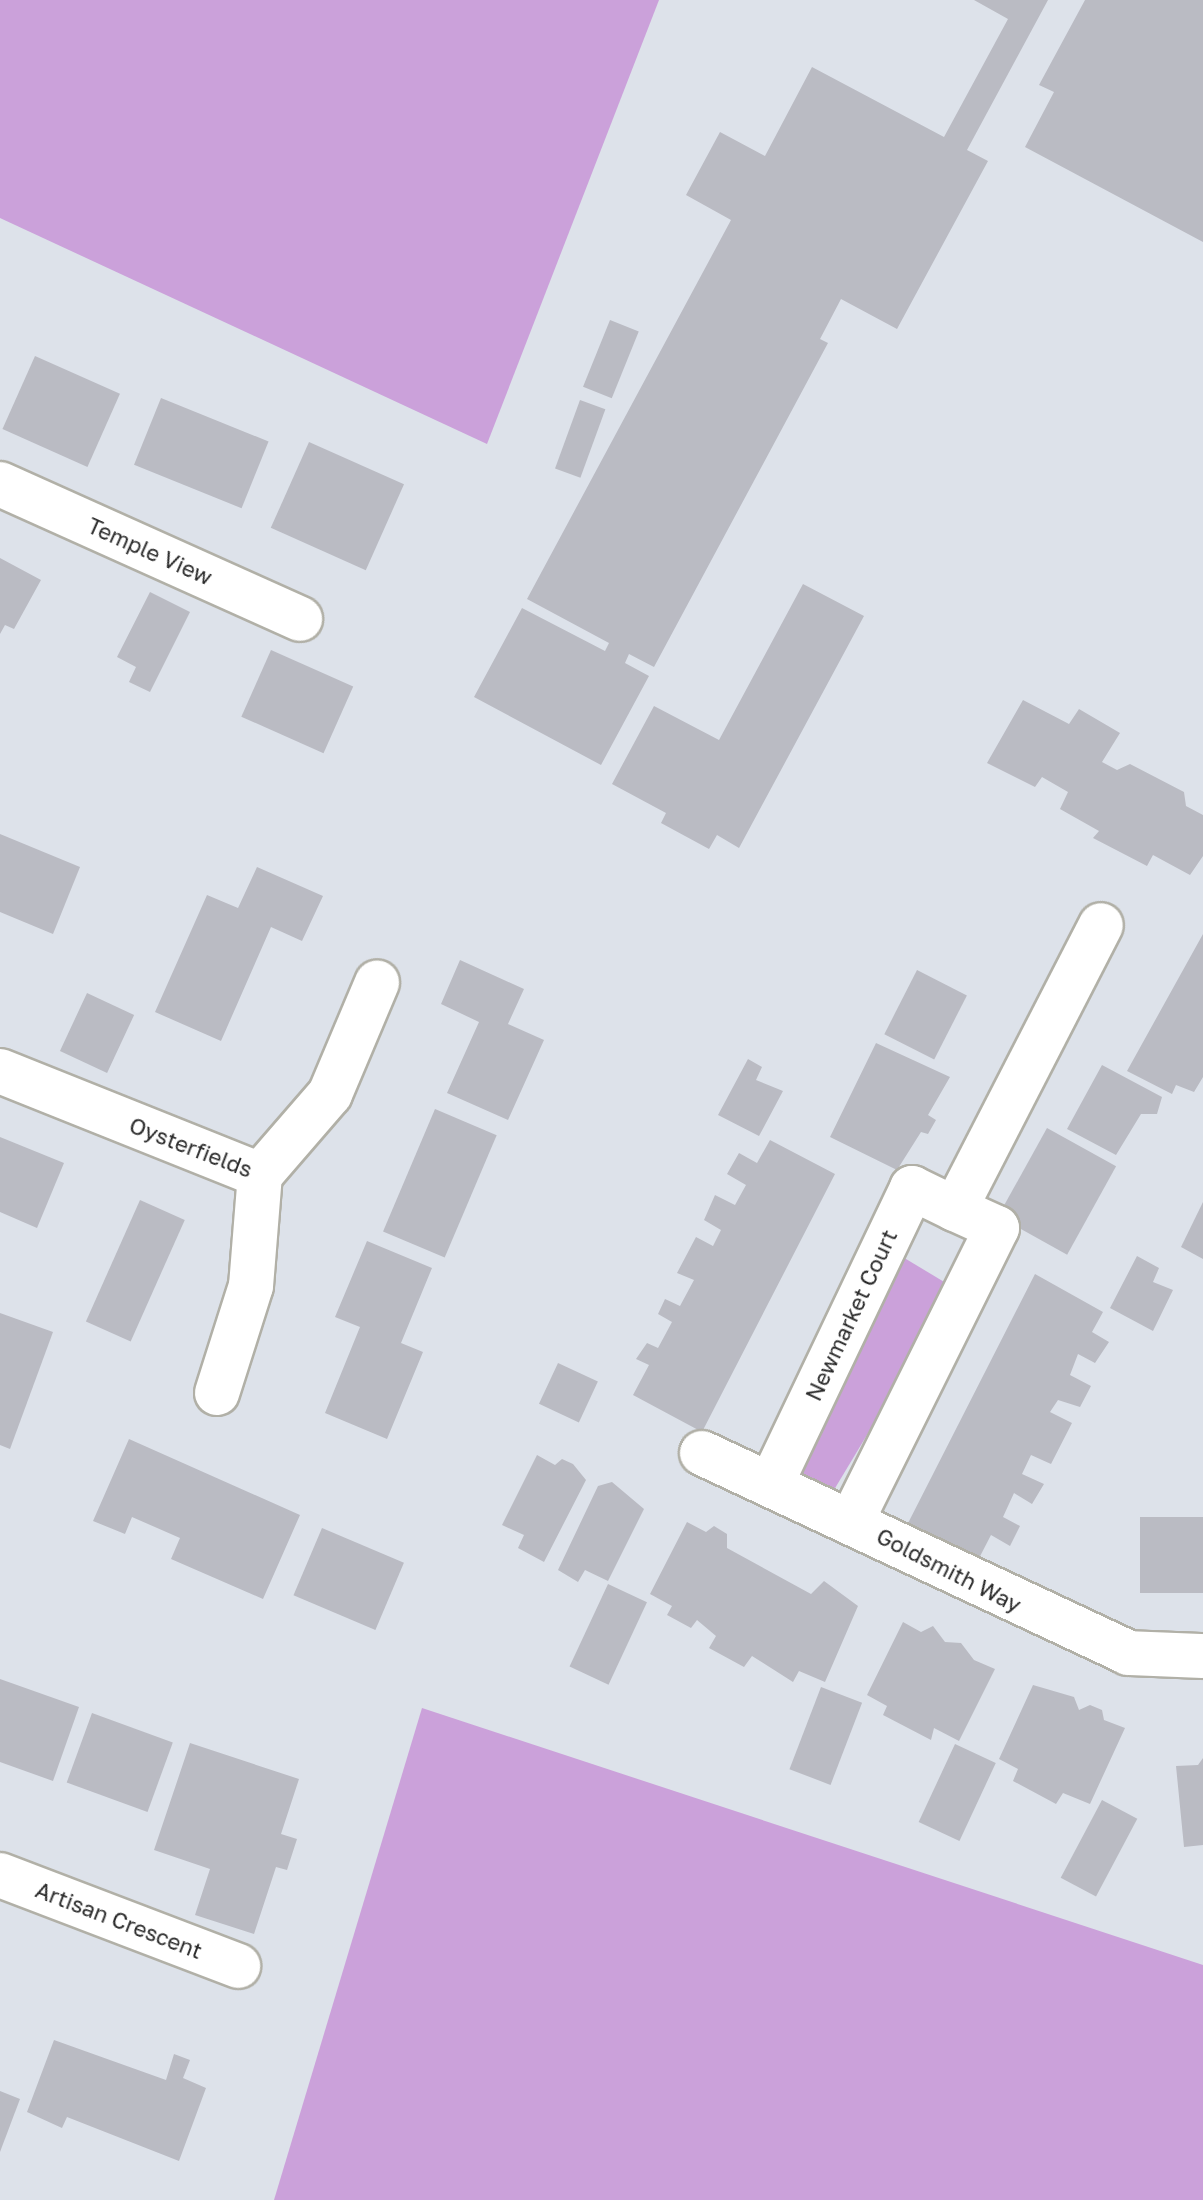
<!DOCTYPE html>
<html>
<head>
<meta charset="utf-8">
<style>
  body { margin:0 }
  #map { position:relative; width:1203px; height:2200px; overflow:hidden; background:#dde2ea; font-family:"Golos Text",sans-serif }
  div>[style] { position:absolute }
  .green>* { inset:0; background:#cba1da; transform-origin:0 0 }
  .building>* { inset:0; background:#babbc3; transform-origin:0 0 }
  .roads { filter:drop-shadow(2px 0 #b1b0a7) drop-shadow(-2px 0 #b1b0a7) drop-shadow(0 2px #b1b0a7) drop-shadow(0 -2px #b1b0a7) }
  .minor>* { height:44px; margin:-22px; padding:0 22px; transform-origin:22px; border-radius:22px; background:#fff }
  span { translate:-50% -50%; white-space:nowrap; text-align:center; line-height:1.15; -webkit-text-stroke:6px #fff; paint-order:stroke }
  .street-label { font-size:22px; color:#2a2a2a }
</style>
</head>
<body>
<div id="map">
  <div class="green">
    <i style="clip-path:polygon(0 0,659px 0,487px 444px,0 218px)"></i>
    <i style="left:901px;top:1256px;width:63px;height:252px;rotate:31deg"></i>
    <i style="clip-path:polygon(422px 1708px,1203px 1965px,1203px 2200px,274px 2200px)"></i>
  </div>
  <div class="building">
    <i style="clip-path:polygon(974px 0,1048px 0,967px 150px,988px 161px,897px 329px,841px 299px,820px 339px,828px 343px,654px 667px,629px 654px,625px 663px,649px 676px,601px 765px,474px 697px,522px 608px,605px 651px,609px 643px,527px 599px,731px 220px,686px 195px,720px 132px,765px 156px,812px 67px,944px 137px,1008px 19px)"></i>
    <i style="clip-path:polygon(1085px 0,1203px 0,1203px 242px,1025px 147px,1054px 92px,1039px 85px)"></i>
    <i style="left:610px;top:320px;width:31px;height:72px;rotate:22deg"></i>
    <i style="left:35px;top:356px;width:93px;height:80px;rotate:24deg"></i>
    <i style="left:161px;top:398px;width:116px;height:72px;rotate:22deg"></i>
    <i style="left:580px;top:400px;width:27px;height:73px;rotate:20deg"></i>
    <i style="left:309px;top:442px;width:104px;height:94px;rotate:24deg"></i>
    <i style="clip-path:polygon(0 558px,41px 580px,14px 629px,5px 625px,0 634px)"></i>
    <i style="clip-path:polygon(803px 584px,864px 616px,739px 848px,717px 835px,709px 849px,661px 823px,666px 813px,612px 784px,654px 706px,719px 740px)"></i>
    <i style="clip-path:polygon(150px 592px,190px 612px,150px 692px,129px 682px,136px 667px,117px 657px)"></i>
    <i style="left:271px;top:650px;width:90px;height:73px;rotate:24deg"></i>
    <i style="clip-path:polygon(1023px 700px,1069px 724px,1079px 709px,1120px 733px,1102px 762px,1117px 770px,1130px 764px,1184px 792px,1186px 806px,1203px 815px,1203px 856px,1190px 875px,1153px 855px,1147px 866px,1093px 838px,1099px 831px,1060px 809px,1068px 792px,1042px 777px,1035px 787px,987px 763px)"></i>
    <i style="clip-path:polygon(0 834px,80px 867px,53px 934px,0 912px)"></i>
    <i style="clip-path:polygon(257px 867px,323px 896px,302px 941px,271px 927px,221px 1041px,155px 1012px,207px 895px,238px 908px)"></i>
    <i style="clip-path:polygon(1203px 934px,1203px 1077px,1194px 1092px,1176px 1085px,1172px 1094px,1127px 1071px)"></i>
    <i style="clip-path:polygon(460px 960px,524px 989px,508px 1024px,544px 1040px,508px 1120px,447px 1093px,479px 1022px,441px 1004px)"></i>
    <i style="left:917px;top:970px;width:56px;height:72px;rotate:27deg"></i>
    <i style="left:87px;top:993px;width:52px;height:64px;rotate:25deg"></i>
    <i style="clip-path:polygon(876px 1043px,950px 1077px,928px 1115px,936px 1120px,928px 1134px,921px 1132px,897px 1170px,830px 1137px)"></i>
    <i style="clip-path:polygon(748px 1059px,762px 1067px,756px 1080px,783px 1091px,759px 1136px,718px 1115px)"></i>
    <i style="clip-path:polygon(1102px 1065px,1162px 1097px,1157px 1114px,1141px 1114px,1116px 1155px,1067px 1129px)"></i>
    <i style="left:435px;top:1109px;width:67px;height:133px;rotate:23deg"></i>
    <i style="left:1047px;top:1128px;width:79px;height:101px;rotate:29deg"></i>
    <i style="clip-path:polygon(0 1137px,64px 1163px,37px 1228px,0 1212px)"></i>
    <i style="clip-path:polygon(770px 1140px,835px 1174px,702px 1432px,633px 1395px,649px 1365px,636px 1359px,647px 1343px,658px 1348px,672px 1322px,658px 1314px,665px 1299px,680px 1306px,694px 1280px,677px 1273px,696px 1237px,713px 1246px,721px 1230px,704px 1220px,715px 1195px,735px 1205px,746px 1185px,727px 1174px,739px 1153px,757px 1163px)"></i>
    <i style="left:140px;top:1200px;width:49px;height:133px;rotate:24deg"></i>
    <i style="clip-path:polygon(1203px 1202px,1203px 1259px,1181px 1247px)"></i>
    <i style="clip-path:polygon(367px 1241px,432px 1268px,401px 1343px,423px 1352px,387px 1439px,325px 1413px,360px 1327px,335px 1317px)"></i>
    <i style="clip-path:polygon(1137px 1256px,1159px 1268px,1153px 1282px,1173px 1290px,1153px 1331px,1110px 1308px)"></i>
    <i style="clip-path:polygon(1035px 1274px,1103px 1312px,1092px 1332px,1109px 1342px,1095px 1363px,1078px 1354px,1070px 1375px,1091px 1386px,1080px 1407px,1058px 1400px,1050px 1412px,1072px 1423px,1051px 1464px,1031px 1455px,1022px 1474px,1044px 1484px,1032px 1504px,1014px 1493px,1003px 1517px,1020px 1526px,1010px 1546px,991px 1535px,975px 1566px,904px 1531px)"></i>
    <i style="clip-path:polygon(0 1313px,53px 1332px,10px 1449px,0 1445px)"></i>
    <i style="left:558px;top:1363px;width:44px;height:45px;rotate:25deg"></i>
    <i style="clip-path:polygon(129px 1439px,300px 1515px,263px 1599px,171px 1559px,180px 1538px,132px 1517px,125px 1534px,93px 1521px)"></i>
    <i style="clip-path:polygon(537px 1455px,555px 1465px,562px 1459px,573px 1464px,586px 1480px,544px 1562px,518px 1548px,524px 1535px,502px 1525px)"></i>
    <i style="clip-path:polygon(612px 1482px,644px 1509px,608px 1581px,585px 1570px,578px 1582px,558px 1570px,598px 1486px)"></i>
    <i style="left:1203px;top:1517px;width:76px;height:63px;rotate:90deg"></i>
    <i style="clip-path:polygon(687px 1522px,706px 1532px,714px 1526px,727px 1534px,727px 1548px,811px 1594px,824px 1581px,858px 1606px,825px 1682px,799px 1671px,793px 1682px,752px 1656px,744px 1667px,709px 1648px,716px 1636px,697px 1620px,691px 1628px,667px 1615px,672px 1606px,650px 1594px)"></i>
    <i style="left:322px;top:1528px;width:89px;height:73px;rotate:23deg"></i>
    <i style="left:608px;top:1584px;width:43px;height:91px;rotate:25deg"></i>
    <i style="clip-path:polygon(903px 1622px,921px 1632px,933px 1626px,945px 1642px,961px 1643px,974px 1660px,995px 1669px,959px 1741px,934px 1728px,931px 1740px,883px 1715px,887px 1706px,867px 1695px)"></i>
    <i style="clip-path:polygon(0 1679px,79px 1707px,53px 1781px,0 1762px)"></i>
    <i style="clip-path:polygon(1033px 1685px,1074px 1697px,1079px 1710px,1090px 1705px,1102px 1710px,1104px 1720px,1125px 1728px,1090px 1804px,1063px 1793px,1056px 1804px,1013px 1781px,1018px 1769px,999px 1759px)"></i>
    <i style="left:821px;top:1687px;width:44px;height:88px;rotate:21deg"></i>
    <i style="left:92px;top:1713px;width:86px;height:74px;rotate:20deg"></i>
    <i style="clip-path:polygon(190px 1743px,299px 1779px,281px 1834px,297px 1839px,287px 1870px,276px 1867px,254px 1934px,195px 1915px,210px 1869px,154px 1850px)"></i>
    <i style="left:955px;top:1744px;width:45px;height:86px;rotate:25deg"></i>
    <i style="clip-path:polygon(1203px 1758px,1203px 1845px,1184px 1847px,1176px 1766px,1198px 1765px)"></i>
    <i style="left:1102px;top:1800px;width:40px;height:88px;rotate:28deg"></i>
    <i style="clip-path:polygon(54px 2040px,166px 2080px,174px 2054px,190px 2060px,183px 2078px,206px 2088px,179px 2161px,67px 2117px,62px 2128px,27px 2112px)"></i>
    <i style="clip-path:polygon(0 2091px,20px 2099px,0 2152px)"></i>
  </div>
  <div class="roads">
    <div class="minor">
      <i style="left:0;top:484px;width:329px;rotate:24.2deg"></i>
      <i style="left:0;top:1071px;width:280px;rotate:21.8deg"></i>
      <i style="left:260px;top:1175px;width:107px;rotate:-49.2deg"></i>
      <i style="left:330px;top:1094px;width:121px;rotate:-67.1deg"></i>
      <i style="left:217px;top:1393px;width:112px;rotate:-72.4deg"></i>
      <i style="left:251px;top:1286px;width:111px;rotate:-85.4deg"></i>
      <i style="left:702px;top:1453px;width:471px;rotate:25.1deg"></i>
      <i style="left:1128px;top:1653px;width:75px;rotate:2.3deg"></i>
      <i style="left:771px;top:1484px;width:328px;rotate:-64.5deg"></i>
      <i style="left:912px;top:1188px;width:48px;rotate:26deg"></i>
      <i style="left:852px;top:1520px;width:326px;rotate:-63.6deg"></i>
      <i style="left:997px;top:1228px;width:46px;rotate:-155.7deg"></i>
      <i style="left:955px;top:1209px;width:319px;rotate:-62.8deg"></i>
      <i style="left:0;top:1875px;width:255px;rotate:20.9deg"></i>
    </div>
  </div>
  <div class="street-label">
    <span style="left:150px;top:551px;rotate:24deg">Temple View</span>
    <span style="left:191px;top:1147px;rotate:21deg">Oysterfields</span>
    <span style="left:851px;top:1315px;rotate:-65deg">Newmarket Court</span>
    <span style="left:949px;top:1570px;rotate:27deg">Goldsmith Way</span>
    <span style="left:119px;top:1920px;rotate:21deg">Artisan Crescent</span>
  </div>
</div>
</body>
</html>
